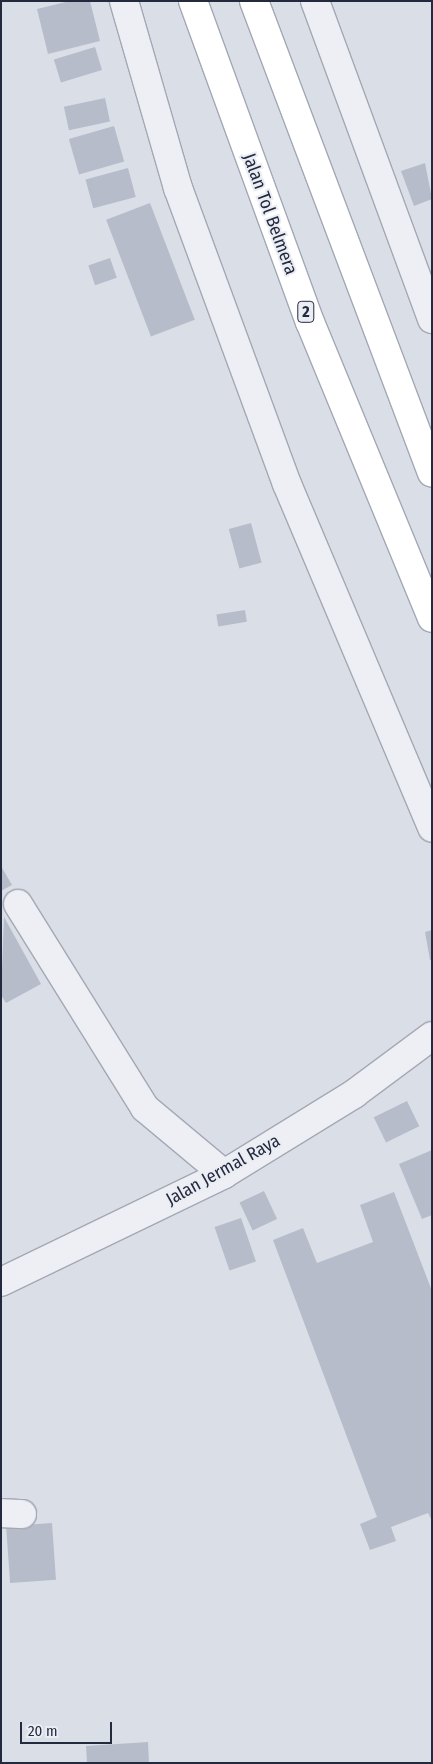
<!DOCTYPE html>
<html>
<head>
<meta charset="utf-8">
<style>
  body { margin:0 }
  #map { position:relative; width:433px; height:1764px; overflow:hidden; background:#dadee7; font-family:"Fira Sans Condensed",sans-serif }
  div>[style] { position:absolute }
  .building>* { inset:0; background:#b7bcca; transform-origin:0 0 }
  .roads { filter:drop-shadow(1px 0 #a3a8b4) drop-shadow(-1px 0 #a3a8b4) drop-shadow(0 1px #a3a8b4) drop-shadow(0 -1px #a3a8b4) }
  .minor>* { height:28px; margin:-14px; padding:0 14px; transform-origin:14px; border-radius:14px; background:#edeff5 }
  .highway>* { height:28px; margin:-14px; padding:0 14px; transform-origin:14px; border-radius:14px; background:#fff }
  span { translate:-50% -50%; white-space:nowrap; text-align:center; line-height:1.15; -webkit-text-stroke:4px #eaedf4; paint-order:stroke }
  .shield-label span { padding:1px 4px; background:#eaedf4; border:1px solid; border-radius:4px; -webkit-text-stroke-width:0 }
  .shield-label { font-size:16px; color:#242a3d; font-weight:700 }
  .street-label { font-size:18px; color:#242a3d }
  .frame { position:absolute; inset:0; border:2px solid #242a3d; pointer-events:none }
  .scale { position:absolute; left:20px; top:1722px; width:92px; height:22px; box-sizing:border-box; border:2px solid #242a3d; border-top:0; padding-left:6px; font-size:15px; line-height:18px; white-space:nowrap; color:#242a3d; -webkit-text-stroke:4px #eaedf4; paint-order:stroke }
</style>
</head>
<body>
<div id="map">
  <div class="building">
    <i style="clip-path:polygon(70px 1px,90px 1px,100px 41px,48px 54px,37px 9px)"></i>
    <i style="left:95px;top:47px;width:24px;height:43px;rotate:73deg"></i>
    <i style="left:105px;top:98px;width:24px;height:42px;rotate:78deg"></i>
    <i style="left:114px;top:126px;width:37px;height:47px;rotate:74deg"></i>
    <i style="clip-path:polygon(425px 163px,432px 199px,414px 206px,401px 171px)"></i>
    <i style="left:128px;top:168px;width:30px;height:44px;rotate:75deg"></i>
    <i style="left:150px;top:203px;width:125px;height:47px;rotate:69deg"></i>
    <i style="left:110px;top:258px;width:21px;height:23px;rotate:71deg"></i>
    <i style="left:251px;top:523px;width:41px;height:23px;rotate:75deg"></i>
    <i style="left:245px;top:610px;width:12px;height:29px;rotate:81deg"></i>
    <i style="clip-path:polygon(1px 866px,12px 885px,1px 891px)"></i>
    <i style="clip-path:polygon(4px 917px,41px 984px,6px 1003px,1px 995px)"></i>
    <i style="clip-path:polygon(432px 930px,432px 960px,430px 960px,425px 932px)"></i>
    <i style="left:407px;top:1101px;width:28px;height:37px;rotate:64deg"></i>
    <i style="clip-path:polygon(432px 1150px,432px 1215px,422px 1219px,399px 1164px)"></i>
    <i style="left:264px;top:1191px;width:31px;height:27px;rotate:65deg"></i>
    <i style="clip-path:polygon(394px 1192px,432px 1291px,432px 1521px,428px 1513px,391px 1527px,396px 1541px,370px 1550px,360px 1524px,377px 1517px,273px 1240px,303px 1228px,317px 1263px,373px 1242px,360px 1205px)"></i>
    <i style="left:241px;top:1218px;width:46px;height:28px;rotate:71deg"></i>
    <i style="left:52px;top:1523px;width:57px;height:46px;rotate:86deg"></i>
    <i style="clip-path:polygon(148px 1742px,149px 1763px,87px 1763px,86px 1746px)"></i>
  </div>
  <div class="roads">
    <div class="minor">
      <i style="left:124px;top:1px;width:195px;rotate:73.9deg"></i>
      <i style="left:178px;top:188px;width:315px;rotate:69.8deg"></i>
      <i style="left:287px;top:484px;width:373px;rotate:67.1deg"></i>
      <i style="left:315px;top:1px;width:339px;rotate:69.8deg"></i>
      <i style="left:18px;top:904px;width:240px;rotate:58.1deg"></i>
      <i style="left:145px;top:1108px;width:103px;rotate:39.9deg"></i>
      <i style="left:1px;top:1282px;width:248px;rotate:-25.8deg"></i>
      <i style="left:224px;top:1174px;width:153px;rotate:-31.6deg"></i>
      <i style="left:354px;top:1094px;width:97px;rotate:-36.6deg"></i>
      <i style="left:1px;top:1513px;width:21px;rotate:3deg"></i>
    </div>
    <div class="highway">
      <i style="left:193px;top:1px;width:342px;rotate:70deg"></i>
      <i style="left:310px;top:322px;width:320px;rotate:67.6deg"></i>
      <i style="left:254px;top:1px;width:504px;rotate:69.34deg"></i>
    </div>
  </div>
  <div class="shield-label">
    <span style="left:306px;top:312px">2</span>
  </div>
  <div class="street-label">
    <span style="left:270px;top:214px;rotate:70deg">Jalan Tol Belmera</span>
    <span style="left:223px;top:1170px;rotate:-29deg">Jalan Jermal Raya</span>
  </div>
  <div class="frame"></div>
  <div class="scale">20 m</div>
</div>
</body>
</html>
